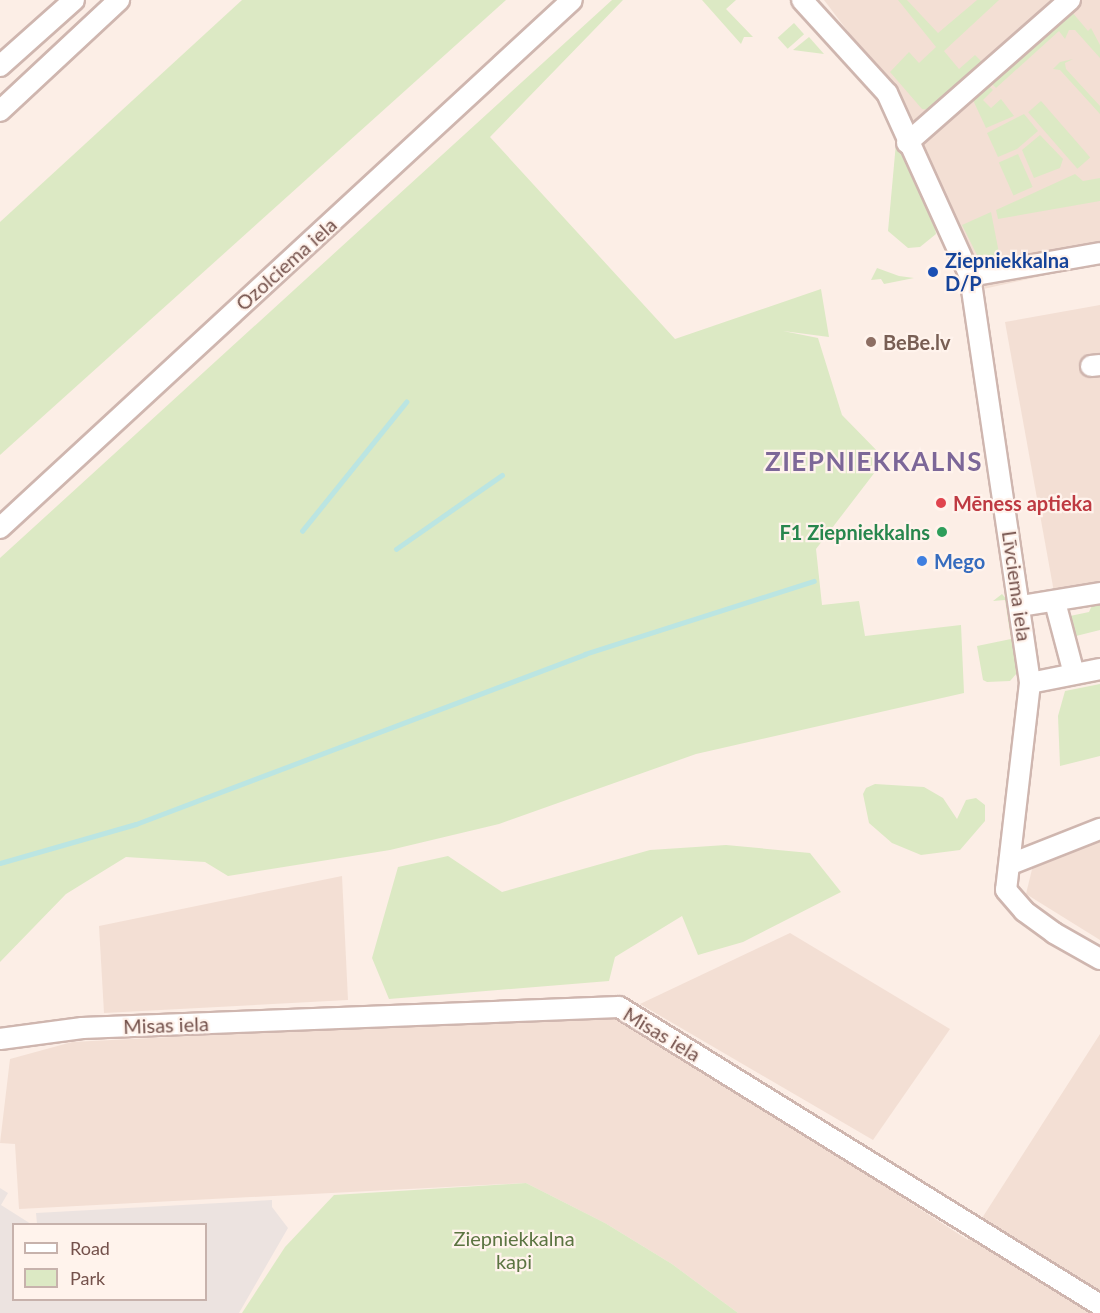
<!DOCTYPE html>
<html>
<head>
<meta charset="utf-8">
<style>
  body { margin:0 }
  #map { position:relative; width:1100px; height:1313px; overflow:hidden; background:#fceee6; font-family:Lato,sans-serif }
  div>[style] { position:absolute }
  .residential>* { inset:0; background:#f3dfd4 }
  .industrial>* { inset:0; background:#ece3e0 }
  .green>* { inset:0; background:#dce9c4; transform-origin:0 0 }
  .stream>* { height:4.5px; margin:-2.25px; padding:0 2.25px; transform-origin:2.25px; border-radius:2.25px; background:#bbe5e2 }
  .roads { filter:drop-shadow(2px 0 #cfb6af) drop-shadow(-2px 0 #cfb6af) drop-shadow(0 2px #cfb6af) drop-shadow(0 -2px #cfb6af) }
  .minor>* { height:20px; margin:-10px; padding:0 10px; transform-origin:10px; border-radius:10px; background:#fff }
  .dots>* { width:16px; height:16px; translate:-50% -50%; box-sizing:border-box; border:3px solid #fff3ec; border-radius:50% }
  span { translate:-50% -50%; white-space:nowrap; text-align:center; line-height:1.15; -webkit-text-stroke:4.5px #fff3ec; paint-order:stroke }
  .transit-label { font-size:20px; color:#164399; font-weight:700 }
  .left { translate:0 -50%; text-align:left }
  .street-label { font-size:20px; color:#74514b }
  .education-label { font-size:20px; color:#785e54; font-weight:700 }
  .health-label { font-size:20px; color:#be3a42; font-weight:700 }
  .leisure-label { font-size:20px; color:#27864d; font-weight:700 }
  .right { translate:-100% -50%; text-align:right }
  .shop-label { font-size:20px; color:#366cbe; font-weight:700 }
  .park-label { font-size:20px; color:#5b7441 }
  .district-label { font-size:26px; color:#7c6798; font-weight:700; letter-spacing:1.5px }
  .legend { position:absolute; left:12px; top:1223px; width:195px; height:78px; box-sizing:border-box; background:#fff3ec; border:2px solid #c7b2ac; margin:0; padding:8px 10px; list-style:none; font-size:18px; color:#74514b }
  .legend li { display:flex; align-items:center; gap:12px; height:30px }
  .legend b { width:30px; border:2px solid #c7b2ac }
</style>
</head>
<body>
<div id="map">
  <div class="residential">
    <i style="clip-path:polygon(824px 0,1100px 0,1100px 263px,979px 290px,884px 79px)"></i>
    <i style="clip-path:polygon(1100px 305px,1100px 583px,1054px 592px,1005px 322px)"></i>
    <i style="clip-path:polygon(1100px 836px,1100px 940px,1026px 894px,1033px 865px)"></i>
    <i style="clip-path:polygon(342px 876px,348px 1000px,104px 1013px,99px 926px)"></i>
    <i style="clip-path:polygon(790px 933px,950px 1029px,873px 1140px,640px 1004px)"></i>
    <i style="clip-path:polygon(612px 1015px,651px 1036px,711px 1079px,779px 1118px,968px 1240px,1100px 1034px,1100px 1313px,738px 1313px,672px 1264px,605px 1223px,526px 1183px,19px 1209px,15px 1144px,0 1143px,10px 1059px,72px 1042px)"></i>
  </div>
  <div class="industrial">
    <i style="clip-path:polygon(0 1188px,8px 1193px,1px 1205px,31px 1224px,14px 1224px,14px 1300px,206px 1300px,206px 1224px,37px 1224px,36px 1213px,272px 1200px,272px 1207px,288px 1228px,239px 1313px,0 1313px)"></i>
  </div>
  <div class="green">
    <i style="clip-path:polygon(242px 0,506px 0,0 455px,0 222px)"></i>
    <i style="clip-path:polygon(612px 0,623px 0,490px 137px,675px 339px,821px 289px,829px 337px,783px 331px,818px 338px,842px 415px,885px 459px,816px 549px,822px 605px,859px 601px,865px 636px,961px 625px,964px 693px,696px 754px,499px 824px,390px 850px,228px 876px,205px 862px,126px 857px,66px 894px,0 962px,0 558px)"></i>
    <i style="clip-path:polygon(702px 0,736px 0,726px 9px,753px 37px,744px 37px,741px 44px)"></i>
    <i style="clip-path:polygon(898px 0,907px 0,938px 33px,977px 0,999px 0,944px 51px,959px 69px,975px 55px,982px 62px,930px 110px,922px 109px,890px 72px,909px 52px,919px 63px,936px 47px)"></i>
    <i style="clip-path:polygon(1072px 12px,1088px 31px,1091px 28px,1100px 45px,1100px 58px,1075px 30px,1069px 30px,1065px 39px,1059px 31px,996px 88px,992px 84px)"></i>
    <i style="left:794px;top:23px;width:15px;height:22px;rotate:48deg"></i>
    <i style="clip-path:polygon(809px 37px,824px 54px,793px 50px)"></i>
    <i style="clip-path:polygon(1073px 59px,1065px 63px,1066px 69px,1100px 106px,1100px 114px,1060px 70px,1053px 69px,1060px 62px)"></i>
    <i style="clip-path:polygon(989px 86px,993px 90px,983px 100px,991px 108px,1001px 99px,1014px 116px,986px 128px,973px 100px)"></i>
    <i style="left:1041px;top:101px;width:75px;height:17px;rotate:49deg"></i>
    <i style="clip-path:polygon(1024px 114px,1038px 131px,1017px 149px,998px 157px,987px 133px)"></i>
    <i style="clip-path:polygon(1040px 135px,1063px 159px,1060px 168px,1034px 178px,1022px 150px)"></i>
    <i style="clip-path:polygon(896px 143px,934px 221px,936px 234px,920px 247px,908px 248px,888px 231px)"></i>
    <i style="left:1018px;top:154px;width:36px;height:21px;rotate:66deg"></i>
    <i style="clip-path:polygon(1075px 174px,1083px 181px,1100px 178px,1100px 201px,998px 219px,996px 210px)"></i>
    <i style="clip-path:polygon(991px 212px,1000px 258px,984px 262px,978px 257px,962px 225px)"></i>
    <i style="clip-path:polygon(877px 268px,899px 276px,914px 278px,884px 284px,881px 279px,871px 280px)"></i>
    <i style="clip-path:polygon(1002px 594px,1009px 602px,1017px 673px,1010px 681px,987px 682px,983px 680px,977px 646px,1011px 639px,1005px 600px,993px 601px)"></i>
    <i style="clip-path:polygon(1100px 599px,1100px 630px,1068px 638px,1064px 623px,1070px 616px,1089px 612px,1094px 601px)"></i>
    <i style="clip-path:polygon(1100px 684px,1100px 756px,1060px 766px,1058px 716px,1065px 691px)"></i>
    <i style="clip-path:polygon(875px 784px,924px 787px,943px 798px,957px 819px,966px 800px,976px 798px,985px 805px,985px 821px,960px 850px,921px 855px,892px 843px,869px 823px,863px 794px,866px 788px)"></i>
    <i style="clip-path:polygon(726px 845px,810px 853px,841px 892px,743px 942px,698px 955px,682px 916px,615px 957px,609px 981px,389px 999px,372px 958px,398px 867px,448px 856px,502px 892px,650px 850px)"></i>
    <i style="clip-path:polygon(526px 1183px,605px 1223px,672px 1264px,738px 1313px,242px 1313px,285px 1247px,334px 1195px)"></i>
  </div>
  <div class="stream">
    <i style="left:302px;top:531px;width:166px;rotate:-51.1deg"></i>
    <i style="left:396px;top:549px;width:129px;rotate:-34.9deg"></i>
    <i style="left:0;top:863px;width:141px;rotate:-16deg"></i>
    <i style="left:136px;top:824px;width:480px;rotate:-20.7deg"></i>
    <i style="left:585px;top:654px;width:240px;rotate:-17.7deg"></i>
  </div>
  <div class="roads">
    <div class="minor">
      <i style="left:802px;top:0;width:126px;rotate:47.6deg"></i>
      <i style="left:887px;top:93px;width:201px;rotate:65.6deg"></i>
      <i style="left:970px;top:276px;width:411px;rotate:81.6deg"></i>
      <i style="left:1030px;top:683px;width:208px;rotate:96.6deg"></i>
      <i style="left:1006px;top:890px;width:28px;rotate:49deg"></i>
      <i style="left:1024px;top:911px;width:37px;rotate:36deg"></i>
      <i style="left:1054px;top:933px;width:53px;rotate:29.5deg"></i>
      <i style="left:0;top:66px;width:99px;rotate:-41.7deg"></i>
      <i style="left:0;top:111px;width:163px;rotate:-43deg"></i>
      <i style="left:907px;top:143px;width:217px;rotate:-41.3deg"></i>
      <i style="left:970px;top:276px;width:132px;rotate:-10deg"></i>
      <i style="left:1091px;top:366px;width:9px;rotate:-6deg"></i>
      <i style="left:0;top:528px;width:778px;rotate:-42.71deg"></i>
      <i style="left:1055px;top:602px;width:74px;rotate:75.2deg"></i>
      <i style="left:1021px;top:606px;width:80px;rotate:-9.3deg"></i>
      <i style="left:1030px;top:683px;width:71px;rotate:-11.3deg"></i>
      <i style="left:1011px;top:864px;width:96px;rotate:-21.5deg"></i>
      <i style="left:0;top:1039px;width:83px;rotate:-7.6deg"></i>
      <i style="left:82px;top:1028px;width:537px;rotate:-2.24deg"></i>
      <i style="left:619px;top:1007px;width:566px;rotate:31.78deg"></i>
    </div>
  </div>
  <div class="dots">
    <i style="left:933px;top:272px;background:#1a4fb4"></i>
    <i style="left:871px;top:342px;background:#8d6e63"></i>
    <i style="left:941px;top:503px;background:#e0444e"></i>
    <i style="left:942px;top:532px;background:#2e9e5b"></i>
    <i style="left:922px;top:561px;background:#3f7fe0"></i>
  </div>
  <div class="transit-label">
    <span class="left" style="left:945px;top:272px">Ziepniekkalna<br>D/P</span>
  </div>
  <div class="street-label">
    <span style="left:286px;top:264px;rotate:-42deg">Ozolciema iela</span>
    <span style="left:1017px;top:586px;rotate:82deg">Līvciema iela</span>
    <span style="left:166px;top:1025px;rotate:-2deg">Misas iela</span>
    <span style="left:662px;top:1034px;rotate:31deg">Misas iela</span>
  </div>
  <div class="education-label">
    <span class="left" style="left:883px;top:342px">BeBe.lv</span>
  </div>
  <div class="health-label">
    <span class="left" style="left:953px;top:503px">Mēness aptieka</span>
  </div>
  <div class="leisure-label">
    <span class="right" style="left:930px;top:532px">F1 Ziepniekkalns</span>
  </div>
  <div class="shop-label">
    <span class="left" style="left:934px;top:561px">Mego</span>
  </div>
  <div class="park-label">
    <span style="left:514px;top:1250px">Ziepniekkalna<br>kapi</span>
  </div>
  <div class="district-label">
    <span style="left:874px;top:462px">ZIEPNIEKKALNS</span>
  </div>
  <ul class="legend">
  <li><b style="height:8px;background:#fff"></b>Road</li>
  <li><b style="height:16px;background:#dce9c4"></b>Park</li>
  </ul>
</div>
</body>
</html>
